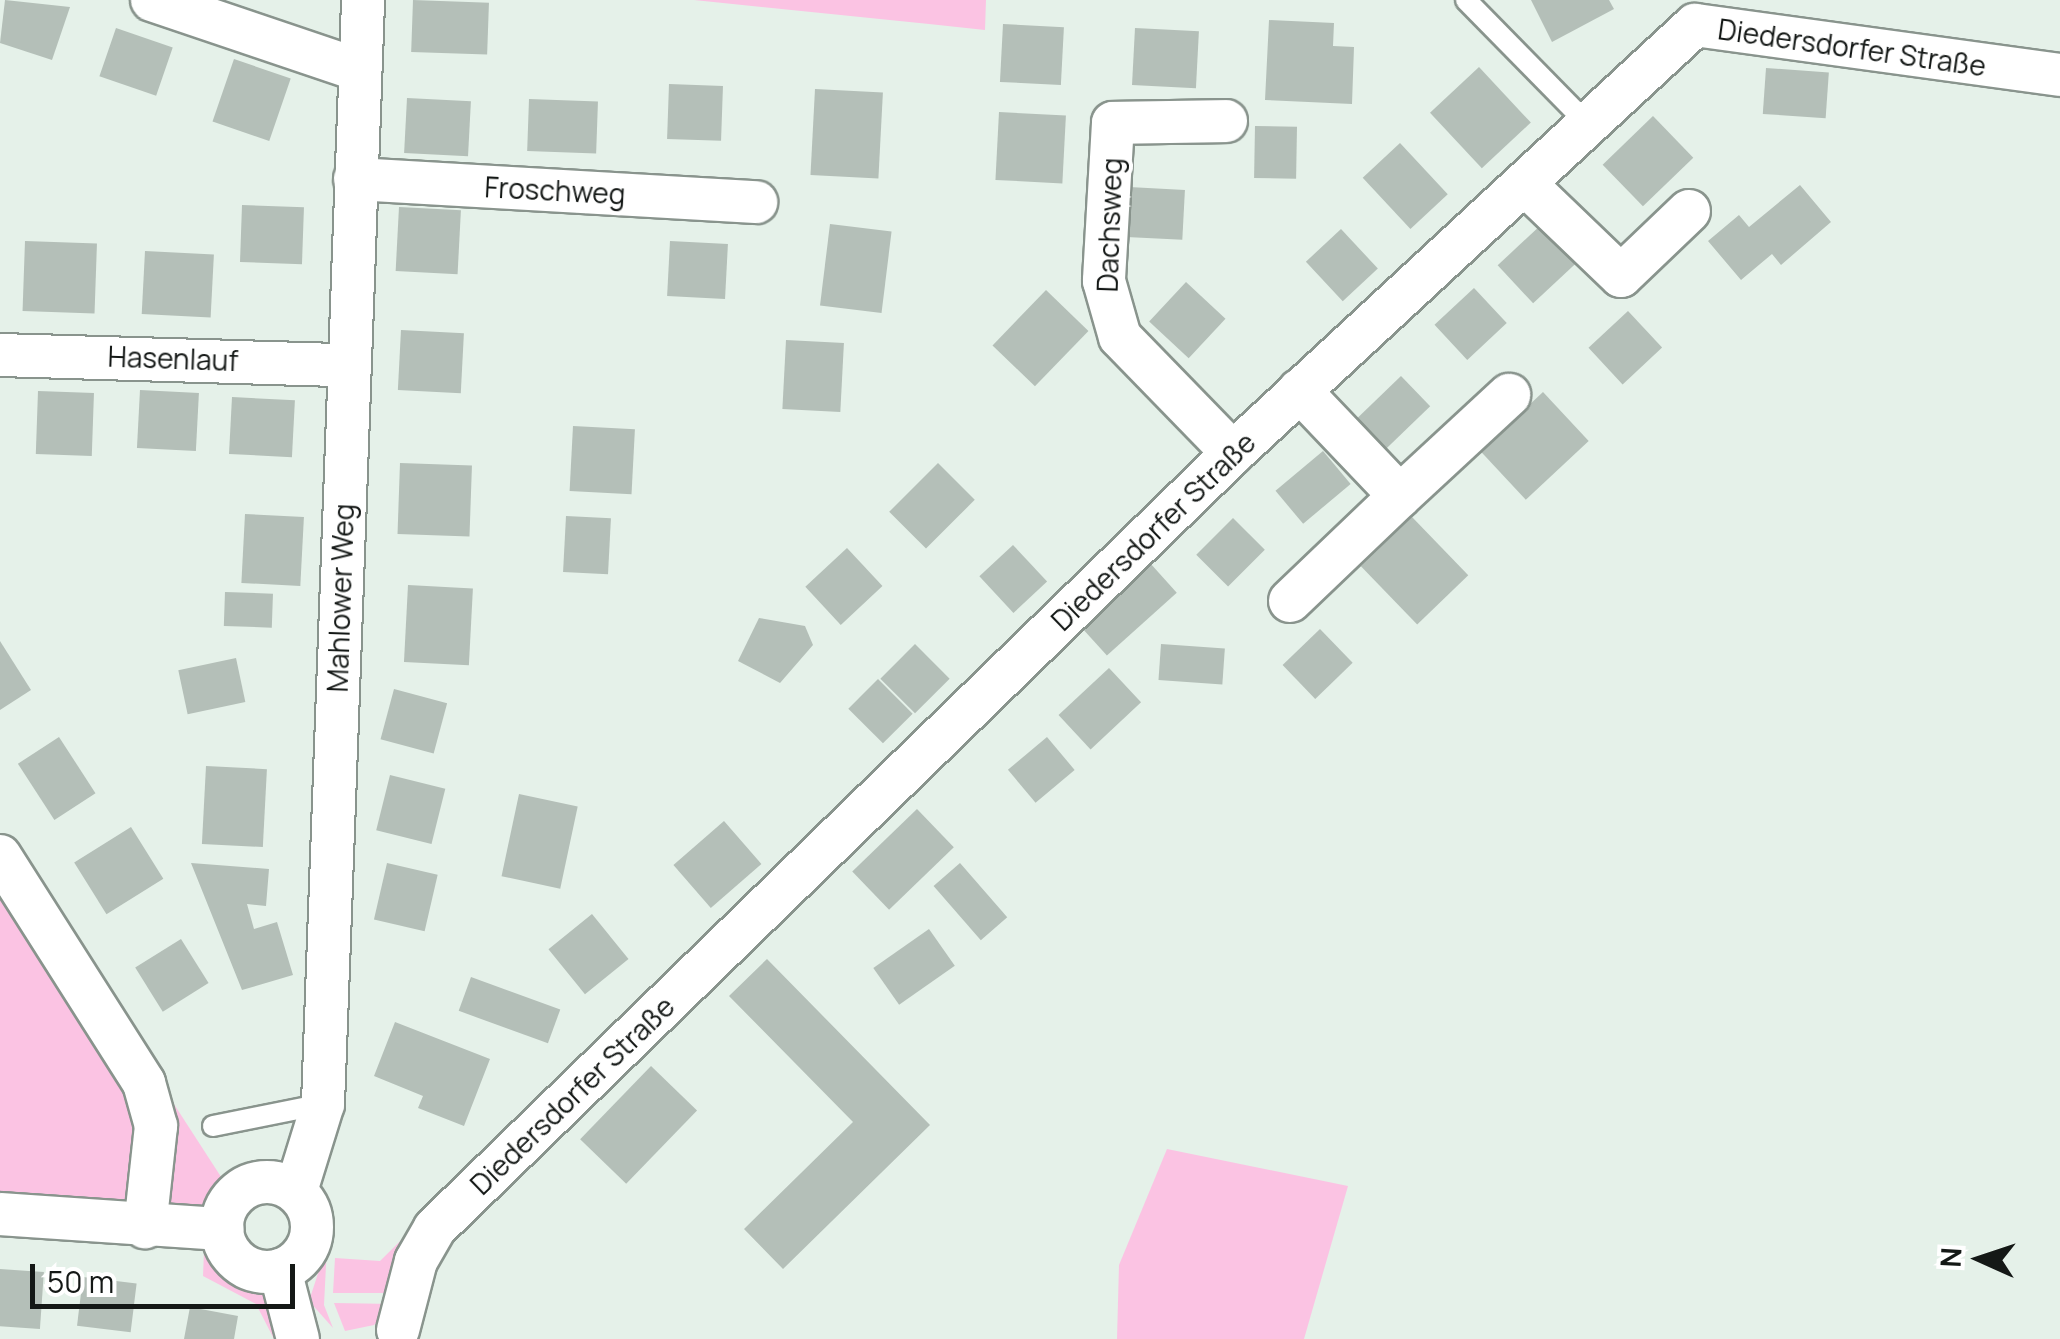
<!DOCTYPE html>
<html>
<head>
<meta charset="utf-8">
<style>
  body { margin:0 }
  #map { position:relative; width:2060px; height:1339px; overflow:hidden; background:#e5f1e9; font-family:Manrope,sans-serif }
  div>[style] { position:absolute }
  .green>* { inset:0; background:#fbc3e3 }
  .building>* { inset:0; background:#b4bfb8; transform-origin:0 0 }
  .roads { filter:drop-shadow(2px 0 #89948d) drop-shadow(-2px 0 #89948d) drop-shadow(0 2px #89948d) drop-shadow(0 -2px #89948d) }
  .lane>* { height:20px; margin:-10px; padding:0 10px; transform-origin:10px; border-radius:10px; background:#fff }
  .street>* { height:42px; margin:-21px; padding:0 21px; transform-origin:21px; border-radius:21px; background:#fff }
  .street>.ring { margin:-21px; padding:0; box-sizing:content-box; background:none; border:42px solid #fff; border-radius:50% }
  span { translate:-50% -50%; white-space:nowrap; text-align:center; line-height:1.15; -webkit-text-stroke:8px #fff; paint-order:stroke }
  .street-label { font-size:28px; color:#141816 }
  .north { position:absolute; left:1930px; top:1209px; width:100px; height:100px; -webkit-text-stroke:8px #fff; paint-order:stroke; rotate:273deg; font-size:28px; font-weight:700; line-height:40px; text-align:center; color:#141816 }
  .north::after { content:''; display:block; margin:auto; width:35px; height:45px; background:#141816; clip-path:polygon(50% 0,100% 100%,50% 72%,0 100%) }
  .scale { position:absolute; left:30px; top:1264px; width:265px; height:45px; box-sizing:border-box; border:5px solid #141816; border-top:0; padding-left:12px; font-size:30px; line-height:35px; white-space:nowrap; color:#141816; -webkit-text-stroke:8px #fff; paint-order:stroke }
</style>
</head>
<body>
<div id="map">
  <div class="green">
    <i style="clip-path:polygon(694px 0,986px 0,985px 30px,929px 24px)"></i>
    <i style="clip-path:polygon(0 888px,138px 1110px,126px 1205px,0 1201px)"></i>
    <i style="clip-path:polygon(148px 1064px,225px 1183px,203px 1209px,167px 1207px)"></i>
    <i style="clip-path:polygon(547px 1096px,395px 1293px,333px 1293px,335px 1258px,380px 1261px)"></i>
    <i style="clip-path:polygon(1167px 1149px,1348px 1186px,1304px 1339px,1117px 1339px,1119px 1265px)"></i>
    <i style="clip-path:polygon(327px 1246px,324px 1305px,333px 1328px,309px 1301px)"></i>
    <i style="clip-path:polygon(204px 1251px,266px 1294px,284px 1339px,274px 1339px,256px 1304px,203px 1276px)"></i>
    <i style="clip-path:polygon(334px 1303px,394px 1304px,374px 1325px,345px 1331px)"></i>
  </div>
  <div class="building">
    <i style="clip-path:polygon(5px 0,70px 7px,52px 60px,0 43px)"></i>
    <i style="left:413px;top:0;width:76px;height:52px;rotate:2deg"></i>
    <i style="clip-path:polygon(1531px 0,1609px 0,1614px 9px,1552px 42px)"></i>
    <i style="clip-path:polygon(1269px 20px,1334px 23px,1333px 46px,1354px 47px,1352px 104px,1265px 100px)"></i>
    <i style="left:1003px;top:24px;width:61px;height:58px;rotate:3deg"></i>
    <i style="left:116px;top:28px;width:60px;height:51px;rotate:19deg"></i>
    <i style="left:1135px;top:28px;width:64px;height:57px;rotate:3deg"></i>
    <i style="left:234px;top:59px;width:60px;height:66px;rotate:19deg"></i>
    <i style="left:1479px;top:67px;width:76px;height:67px;rotate:47deg"></i>
    <i style="left:1766px;top:68px;width:63px;height:46px;rotate:4deg"></i>
    <i style="left:669px;top:84px;width:54px;height:55px;rotate:2deg"></i>
    <i style="left:815px;top:89px;width:68px;height:86px;rotate:3deg"></i>
    <i style="left:407px;top:98px;width:64px;height:55px;rotate:3deg"></i>
    <i style="left:529px;top:99px;width:69px;height:52px;rotate:2deg"></i>
    <i style="left:999px;top:112px;width:67px;height:68px;rotate:3deg"></i>
    <i style="left:1653px;top:116px;width:58px;height:70px;rotate:46deg"></i>
    <i style="left:1255px;top:126px;width:42px;height:52px;rotate:1deg"></i>
    <i style="left:1400px;top:143px;width:70px;height:51px;rotate:47deg"></i>
    <i style="clip-path:polygon(1800px 185px,1831px 222px,1781px 265px,1772px 254px,1741px 280px,1708px 241px,1739px 215px,1749px 227px)"></i>
    <i style="left:1129px;top:187px;width:56px;height:50px;rotate:3deg"></i>
    <i style="left:242px;top:205px;width:62px;height:57px;rotate:2deg"></i>
    <i style="left:399px;top:207px;width:62px;height:64px;rotate:3deg"></i>
    <i style="left:1543px;top:223px;width:52px;height:62px;rotate:47deg"></i>
    <i style="left:830px;top:224px;width:62px;height:82px;rotate:7deg"></i>
    <i style="left:1341px;top:229px;width:54px;height:48px;rotate:47deg"></i>
    <i style="left:25px;top:241px;width:72px;height:70px;rotate:2deg"></i>
    <i style="left:670px;top:241px;width:58px;height:55px;rotate:3deg"></i>
    <i style="left:145px;top:251px;width:69px;height:63px;rotate:3deg"></i>
    <i style="left:1186px;top:282px;width:54px;height:54px;rotate:43deg"></i>
    <i style="left:1474px;top:288px;width:48px;height:54px;rotate:47deg"></i>
    <i style="left:1046px;top:290px;width:59px;height:77px;rotate:44deg"></i>
    <i style="left:1628px;top:311px;width:50px;height:54px;rotate:47deg"></i>
    <i style="left:401px;top:330px;width:63px;height:60px;rotate:3deg"></i>
    <i style="left:786px;top:340px;width:58px;height:69px;rotate:3deg"></i>
    <i style="left:1401px;top:376px;width:42px;height:71px;rotate:46deg"></i>
    <i style="left:140px;top:390px;width:59px;height:58px;rotate:3deg"></i>
    <i style="left:38px;top:391px;width:56px;height:63px;rotate:2deg"></i>
    <i style="left:1543px;top:392px;width:67px;height:86px;rotate:47deg"></i>
    <i style="left:232px;top:397px;width:63px;height:57px;rotate:3deg"></i>
    <i style="left:573px;top:426px;width:62px;height:65px;rotate:3deg"></i>
    <i style="left:1323px;top:451px;width:43px;height:62px;rotate:50deg"></i>
    <i style="left:400px;top:463px;width:72px;height:71px;rotate:2deg"></i>
    <i style="left:938px;top:463px;width:52px;height:69px;rotate:45deg"></i>
    <i style="left:245px;top:514px;width:59px;height:69px;rotate:3deg"></i>
    <i style="left:566px;top:516px;width:45px;height:56px;rotate:3deg"></i>
    <i style="left:1412px;top:517px;width:81px;height:71px;rotate:46deg"></i>
    <i style="left:1233px;top:518px;width:45px;height:52px;rotate:45deg"></i>
    <i style="left:1013px;top:545px;width:50px;height:46px;rotate:47deg"></i>
    <i style="left:847px;top:548px;width:52px;height:57px;rotate:47deg"></i>
    <i style="left:1150px;top:563px;width:40px;height:94px;rotate:48deg"></i>
    <i style="left:408px;top:585px;width:65px;height:77px;rotate:3deg"></i>
    <i style="left:225px;top:592px;width:48px;height:34px;rotate:2deg"></i>
    <i style="clip-path:polygon(759px 618px,805px 626px,813px 645px,780px 683px,738px 661px)"></i>
    <i style="left:1320px;top:629px;width:47px;height:52px;rotate:46deg"></i>
    <i style="clip-path:polygon(0 641px,31px 690px,0 710px)"></i>
    <i style="left:915px;top:644px;width:49px;height:49px;rotate:45deg"></i>
    <i style="left:1161px;top:644px;width:64px;height:36px;rotate:4deg"></i>
    <i style="left:236px;top:658px;width:45px;height:59px;rotate:78deg"></i>
    <i style="left:1109px;top:668px;width:47px;height:69px;rotate:47deg"></i>
    <i style="left:878px;top:679px;width:49px;height:42px;rotate:45deg"></i>
    <i style="left:394px;top:689px;width:55px;height:52px;rotate:15deg"></i>
    <i style="left:59px;top:737px;width:67px;height:49px;rotate:57deg"></i>
    <i style="left:1047px;top:737px;width:43px;height:51px;rotate:50deg"></i>
    <i style="left:206px;top:766px;width:61px;height:78px;rotate:3deg"></i>
    <i style="left:390px;top:775px;width:57px;height:57px;rotate:14deg"></i>
    <i style="left:519px;top:794px;width:60px;height:84px;rotate:12deg"></i>
    <i style="left:917px;top:809px;width:53px;height:90px;rotate:46deg"></i>
    <i style="left:724px;top:821px;width:57px;height:67px;rotate:49deg"></i>
    <i style="left:131px;top:827px;width:61px;height:67px;rotate:58deg"></i>
    <i style="clip-path:polygon(191px 863px,269px 869px,266px 906px,247px 904px,254px 929px,277px 922px,293px 975px,242px 990px)"></i>
    <i style="left:387px;top:863px;width:52px;height:58px;rotate:13deg"></i>
    <i style="left:960px;top:863px;width:72px;height:35px;rotate:49deg"></i>
    <i style="left:592px;top:914px;width:58px;height:56px;rotate:51deg"></i>
    <i style="left:929px;top:929px;width:45px;height:68px;rotate:55deg"></i>
    <i style="left:181px;top:939px;width:52px;height:54px;rotate:58deg"></i>
    <i style="clip-path:polygon(767px 959px,930px 1125px,783px 1269px,744px 1229px,853px 1122px,729px 996px)"></i>
    <i style="left:471px;top:977px;width:95px;height:36px;rotate:20deg"></i>
    <i style="clip-path:polygon(395px 1022px,490px 1059px,464px 1126px,418px 1108px,423px 1096px,374px 1076px)"></i>
    <i style="left:651px;top:1066px;width:64px;height:102px;rotate:44deg"></i>
    <i style="left:0;top:1269px;width:44px;height:57px;rotate:4deg"></i>
    <i style="left:83px;top:1277px;width:54px;height:49px;rotate:7deg"></i>
    <i style="clip-path:polygon(190px 1307px,238px 1316px,234px 1339px,184px 1339px)"></i>
  </div>
  <div class="roads">
    <div class="lane">
      <i style="left:1466px;top:0;width:170px;rotate:45.5deg"></i>
      <i style="left:213px;top:1126px;width:112px;rotate:-11.3deg"></i>
    </div>
    <div class="street">
      <i style="left:152px;top:0;width:219px;rotate:18.7deg"></i>
      <i style="left:1226px;top:121px;width:113px;rotate:179deg"></i>
      <i style="left:1113px;top:123px;width:158px;rotate:93.3deg"></i>
      <i style="left:1104px;top:281px;width:58px;rotate:74.1deg"></i>
      <i style="left:1120px;top:337px;width:162px;rotate:45.8deg"></i>
      <i style="left:355px;top:179px;width:402px;rotate:3.3deg"></i>
      <i style="left:1525px;top:184px;width:133px;rotate:43.8deg"></i>
      <i style="left:1621px;top:276px;width:94px;rotate:-43.7deg"></i>
      <i style="left:0;top:355px;width:347px;rotate:1.7deg"></i>
      <i style="left:1400px;top:496px;width:149px;rotate:-42.8deg"></i>
      <i style="left:1290px;top:601px;width:152px;rotate:-43.7deg"></i>
      <i style="left:1400px;top:496px;width:146px;rotate:-133.6deg"></i>
      <i style="left:0;top:856px;width:269px;rotate:57.6deg"></i>
      <i style="left:144px;top:1083px;width:45px;rotate:74.4deg"></i>
      <i style="left:156px;top:1126px;width:102px;rotate:96.2deg"></i>
      <i class="ring" style="left:222px;top:1182px;width:48px;height:48px"></i>
      <i style="left:296px;top:1191px;width:91px;rotate:-72.8deg"></i>
      <i style="left:323px;top:1104px;width:1105px;rotate:-87.92deg"></i>
      <i style="left:0;top:1214px;width:223px;rotate:3.9deg"></i>
      <i style="left:280px;top:1270px;width:71px;rotate:75.4deg"></i>
      <i style="left:398px;top:1330px;width:71px;rotate:-75.4deg"></i>
      <i style="left:416px;top:1261px;width:38px;rotate:-60deg"></i>
      <i style="left:435px;top:1228px;width:1112px;rotate:-44.16deg"></i>
      <i style="left:1233px;top:453px;width:630px;rotate:-42.81deg"></i>
      <i style="left:1695px;top:25px;width:368px;rotate:7.8deg"></i>
    </div>
  </div>
  <div class="street-label">
    <span style="left:1852px;top:47px;rotate:8deg">Diedersdorfer Straße</span>
    <span style="left:555px;top:190px;rotate:3deg">Froschweg</span>
    <span style="left:1109px;top:225px;rotate:-88deg">Dachsweg</span>
    <span style="left:173px;top:358px;rotate:2deg">Hasenlauf</span>
    <span style="left:1153px;top:531px;rotate:-44deg">Diedersdorfer Straße</span>
    <span style="left:340px;top:598px;rotate:-88deg">Mahlower Weg</span>
    <span style="left:572px;top:1095px;rotate:-44deg">Diedersdorfer Straße</span>
  </div>
  <div class="north">N</div>
  <div class="scale">50 m</div>
</div>
</body>
</html>
